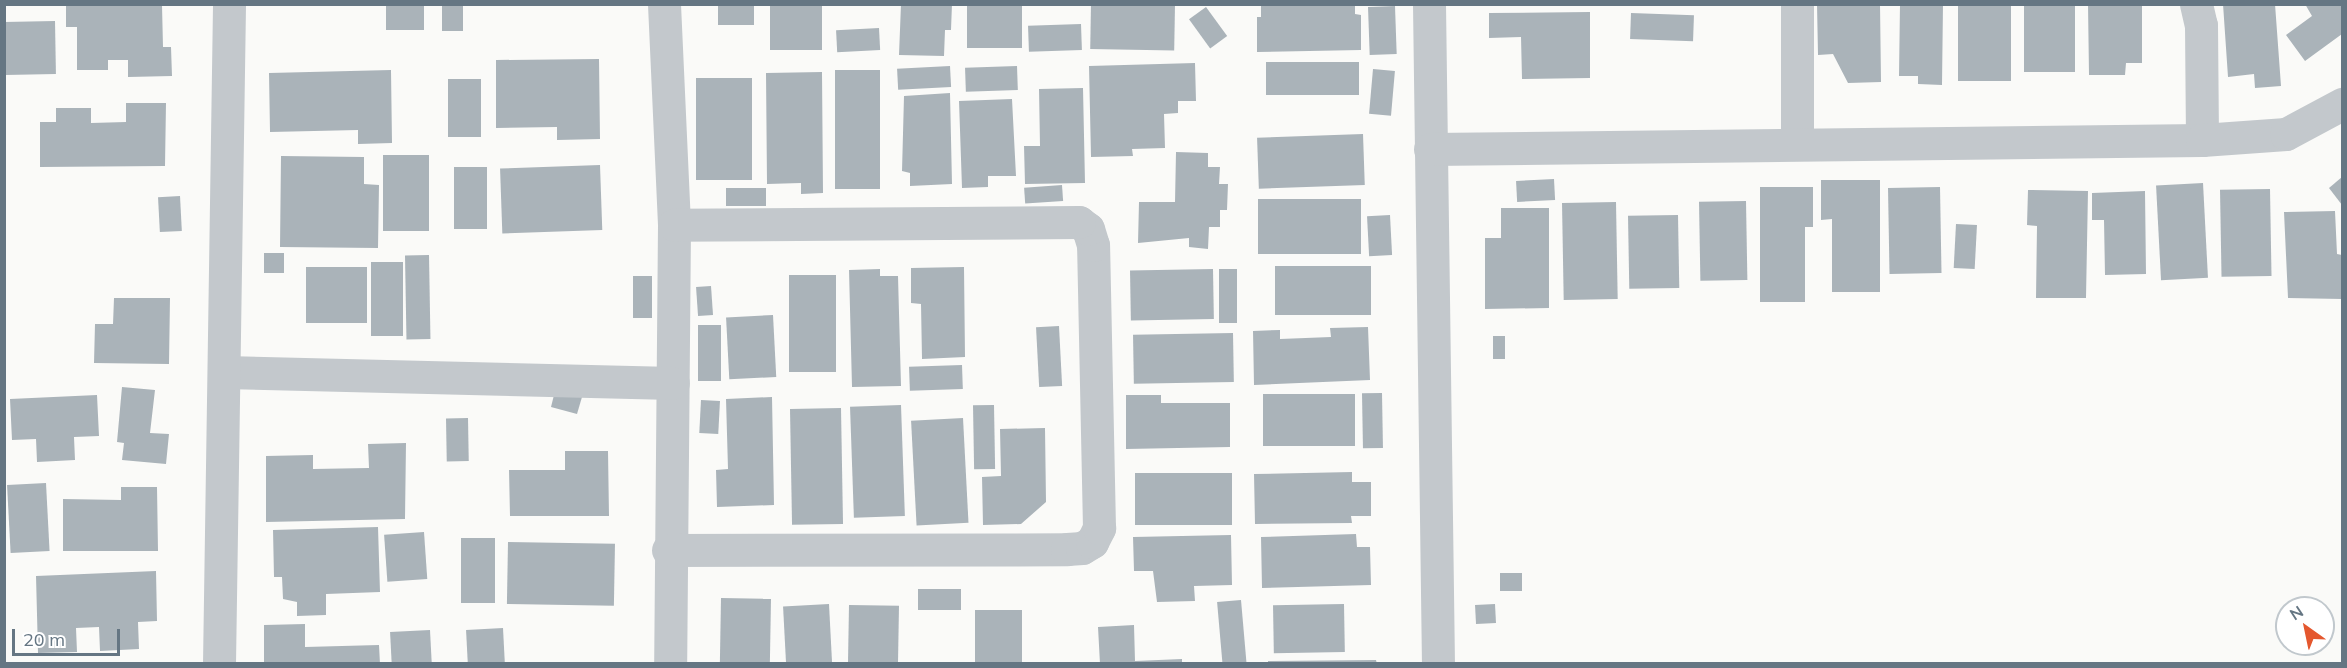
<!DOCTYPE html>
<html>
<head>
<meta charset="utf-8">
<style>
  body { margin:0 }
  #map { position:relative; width:2347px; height:668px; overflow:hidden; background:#fafaf8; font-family:Mulish,sans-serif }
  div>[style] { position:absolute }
  .building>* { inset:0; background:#aab3b9; transform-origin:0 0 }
  .minor>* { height:33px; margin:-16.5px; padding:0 16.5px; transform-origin:16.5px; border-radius:16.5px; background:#c3c8cc }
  span { translate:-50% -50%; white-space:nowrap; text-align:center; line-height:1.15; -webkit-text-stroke:6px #fff; paint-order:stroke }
  .frame { position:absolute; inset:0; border:6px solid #657683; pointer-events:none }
  .north { position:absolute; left:2275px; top:596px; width:60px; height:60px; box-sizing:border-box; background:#fff; border:2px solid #c1c8cd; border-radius:50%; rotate:327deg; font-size:16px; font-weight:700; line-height:24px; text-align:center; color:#657683 }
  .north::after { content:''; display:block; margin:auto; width:21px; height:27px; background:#e4572e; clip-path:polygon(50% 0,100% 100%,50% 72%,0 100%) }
  .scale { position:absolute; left:12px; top:629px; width:108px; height:27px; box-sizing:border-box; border:3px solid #657683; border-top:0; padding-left:8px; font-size:18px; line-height:21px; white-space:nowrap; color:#657683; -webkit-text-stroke:4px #fff; paint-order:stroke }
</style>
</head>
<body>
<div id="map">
  <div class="building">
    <i style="left:386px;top:4px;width:38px;height:26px"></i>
    <i style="left:442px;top:4px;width:21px;height:27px"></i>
    <i style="left:718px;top:4px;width:36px;height:21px"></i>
    <i style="left:770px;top:4px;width:52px;height:46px"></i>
    <i style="clip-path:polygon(901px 4px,952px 4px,951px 30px,945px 30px,944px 56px,899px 55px)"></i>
    <i style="left:967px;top:4px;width:55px;height:44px"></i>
    <i style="left:1091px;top:4px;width:84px;height:45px;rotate:1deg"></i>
    <i style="clip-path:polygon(1261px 4px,1355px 4px,1355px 14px,1361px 15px,1361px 50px,1257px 52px,1257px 17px,1261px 17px)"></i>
    <i style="clip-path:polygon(1817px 4px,1880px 4px,1881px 82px,1848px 83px,1833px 54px,1818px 55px)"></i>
    <i style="clip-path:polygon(1900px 4px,1943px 4px,1942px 85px,1918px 84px,1918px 76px,1899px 76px)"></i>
    <i style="left:1958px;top:4px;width:53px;height:77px"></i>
    <i style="left:2024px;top:4px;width:51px;height:68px"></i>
    <i style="clip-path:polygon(2088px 4px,2142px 4px,2142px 63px,2126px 63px,2125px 75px,2089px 75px)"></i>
    <i style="clip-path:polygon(2223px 4px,2275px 4px,2281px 86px,2255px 88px,2254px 74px,2228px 77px)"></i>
    <i style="clip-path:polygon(2305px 4px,2342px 4px,2342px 34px,2305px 61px,2286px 35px,2312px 16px)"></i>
    <i style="clip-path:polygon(66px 5px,162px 5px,163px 47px,171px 47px,172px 76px,128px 77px,128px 60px,108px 60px,108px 70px,77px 70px,77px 27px,66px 27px)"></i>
    <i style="left:1395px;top:6px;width:48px;height:27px;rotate:88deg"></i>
    <i style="left:1206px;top:7px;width:36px;height:21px;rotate:54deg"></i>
    <i style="clip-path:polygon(1590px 12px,1590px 78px,1522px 79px,1521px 37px,1489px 38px,1489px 13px)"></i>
    <i style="left:1631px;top:13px;width:63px;height:26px;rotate:2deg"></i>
    <i style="left:55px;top:21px;width:53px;height:51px;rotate:89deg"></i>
    <i style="left:1081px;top:24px;width:26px;height:53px;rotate:88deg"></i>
    <i style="left:879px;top:28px;width:22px;height:43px;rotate:87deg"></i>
    <i style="clip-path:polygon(599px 59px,600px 139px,557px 140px,557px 127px,496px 128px,496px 60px)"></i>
    <i style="left:1359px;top:62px;width:33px;height:93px;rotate:90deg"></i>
    <i style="clip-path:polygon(1195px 63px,1196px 101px,1178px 101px,1178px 113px,1164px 114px,1165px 148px,1132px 149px,1133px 156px,1091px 157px,1089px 66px)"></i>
    <i style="left:950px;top:66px;width:21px;height:53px;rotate:87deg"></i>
    <i style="left:1017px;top:66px;width:24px;height:52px;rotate:88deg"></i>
    <i style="left:1373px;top:69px;width:22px;height:45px;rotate:5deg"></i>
    <i style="clip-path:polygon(391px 70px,392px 143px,358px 144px,358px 130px,270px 132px,269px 73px)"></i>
    <i style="left:835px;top:70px;width:45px;height:119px"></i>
    <i style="clip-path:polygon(822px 72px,823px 193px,801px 194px,801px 183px,767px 184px,766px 73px)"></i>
    <i style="left:696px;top:78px;width:56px;height:102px"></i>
    <i style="left:448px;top:79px;width:33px;height:58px"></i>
    <i style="clip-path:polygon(1083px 88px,1085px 183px,1025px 184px,1024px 146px,1040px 146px,1039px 89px)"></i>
    <i style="clip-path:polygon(950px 93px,952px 184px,910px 186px,910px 173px,902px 171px,904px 96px)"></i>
    <i style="clip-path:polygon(1012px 99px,1016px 176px,988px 176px,988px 187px,962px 188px,959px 101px)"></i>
    <i style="clip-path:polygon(126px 103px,166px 103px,165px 166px,40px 167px,40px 122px,56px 122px,56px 108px,91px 108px,91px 123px,126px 122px)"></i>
    <i style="left:1363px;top:134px;width:51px;height:106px;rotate:88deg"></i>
    <i style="clip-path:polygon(1176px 152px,1208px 153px,1208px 167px,1220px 167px,1219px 184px,1228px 184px,1227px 210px,1220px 210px,1220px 227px,1209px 227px,1208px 249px,1189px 247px,1189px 238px,1138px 243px,1139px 202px,1175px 202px)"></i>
    <i style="left:383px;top:155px;width:46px;height:76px"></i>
    <i style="clip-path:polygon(281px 156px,364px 157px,364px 184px,379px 185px,378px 248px,280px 247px)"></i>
    <i style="left:600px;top:165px;width:65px;height:100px;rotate:88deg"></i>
    <i style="left:454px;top:167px;width:33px;height:62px"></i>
    <i style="clip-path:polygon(2342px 177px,2342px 205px,2329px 188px)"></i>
    <i style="left:1554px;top:179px;width:21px;height:38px;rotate:87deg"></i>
    <i style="clip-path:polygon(1821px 180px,1880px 180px,1880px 292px,1832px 292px,1832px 219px,1821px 220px)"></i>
    <i style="left:2203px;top:183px;width:95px;height:47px;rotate:87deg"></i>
    <i style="left:1062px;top:185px;width:16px;height:38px;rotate:86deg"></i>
    <i style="clip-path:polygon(1760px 187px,1813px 187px,1813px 227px,1805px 227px,1805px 302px,1760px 302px)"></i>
    <i style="left:1940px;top:187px;width:86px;height:52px;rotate:89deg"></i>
    <i style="left:766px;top:188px;width:18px;height:40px;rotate:90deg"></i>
    <i style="left:2270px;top:189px;width:87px;height:50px;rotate:89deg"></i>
    <i style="clip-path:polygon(2028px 190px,2088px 191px,2086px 298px,2036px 298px,2037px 226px,2027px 225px)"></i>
    <i style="clip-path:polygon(2145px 191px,2146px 274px,2105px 275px,2104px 220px,2092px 220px,2092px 193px)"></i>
    <i style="left:180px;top:196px;width:35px;height:22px;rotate:87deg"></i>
    <i style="left:1258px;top:199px;width:103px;height:55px"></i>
    <i style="left:1746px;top:201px;width:79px;height:47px;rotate:89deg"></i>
    <i style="left:1616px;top:202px;width:97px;height:54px;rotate:89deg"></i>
    <i style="clip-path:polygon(1501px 208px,1549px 208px,1549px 308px,1485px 309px,1485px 238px,1501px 238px)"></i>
    <i style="clip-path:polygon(2335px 211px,2337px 254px,2342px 255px,2342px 299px,2288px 298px,2284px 212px)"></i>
    <i style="left:1390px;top:215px;width:40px;height:23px;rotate:87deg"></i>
    <i style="left:1678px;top:215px;width:73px;height:50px;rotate:89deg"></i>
    <i style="left:1956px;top:224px;width:21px;height:44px;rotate:3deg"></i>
    <i style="left:264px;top:253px;width:20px;height:20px"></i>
    <i style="left:429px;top:255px;width:84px;height:24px;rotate:89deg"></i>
    <i style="left:403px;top:262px;width:74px;height:32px;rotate:90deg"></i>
    <i style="left:1371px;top:266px;width:49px;height:96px;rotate:90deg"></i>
    <i style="left:367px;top:267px;width:56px;height:61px;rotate:90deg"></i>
    <i style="clip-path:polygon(964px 267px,965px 357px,922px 359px,921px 304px,911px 303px,911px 268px)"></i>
    <i style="clip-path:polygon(880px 269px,880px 276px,898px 276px,901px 386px,852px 387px,849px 270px)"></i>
    <i style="left:1213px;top:269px;width:50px;height:83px;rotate:89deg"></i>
    <i style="left:1219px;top:269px;width:18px;height:54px"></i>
    <i style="left:789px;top:275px;width:47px;height:97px"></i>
    <i style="left:633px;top:276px;width:19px;height:42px"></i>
    <i style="left:711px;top:286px;width:29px;height:15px;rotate:86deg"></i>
    <i style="clip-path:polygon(114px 298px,170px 298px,169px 364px,94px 363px,95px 324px,113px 324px)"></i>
    <i style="left:773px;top:315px;width:62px;height:47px;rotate:87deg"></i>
    <i style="left:698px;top:325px;width:23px;height:56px"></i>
    <i style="left:1059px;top:326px;width:60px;height:23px;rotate:87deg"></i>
    <i style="clip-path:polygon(1368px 327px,1370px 380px,1254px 385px,1253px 331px,1280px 330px,1280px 339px,1331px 337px,1330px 328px)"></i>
    <i style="left:1233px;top:333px;width:49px;height:100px;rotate:89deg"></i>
    <i style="left:1493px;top:336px;width:12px;height:23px"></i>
    <i style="left:962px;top:365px;width:24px;height:53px;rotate:88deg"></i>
    <i style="clip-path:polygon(122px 387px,155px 390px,150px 433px,169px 434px,166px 464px,122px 460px,124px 443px,117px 442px)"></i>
    <i style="left:1382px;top:393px;width:55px;height:20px;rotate:89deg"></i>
    <i style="left:1355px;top:394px;width:52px;height:92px;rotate:90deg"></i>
    <i style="clip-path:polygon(97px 395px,99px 436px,74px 437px,75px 460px,37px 462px,36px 439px,12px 440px,10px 399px)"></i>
    <i style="clip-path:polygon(554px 395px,582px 397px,577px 414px,551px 407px)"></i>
    <i style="clip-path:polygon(1126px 395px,1161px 395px,1161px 403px,1230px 403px,1230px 447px,1126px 449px)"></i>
    <i style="clip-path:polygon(772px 397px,774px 505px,717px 507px,716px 470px,728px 469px,726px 399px)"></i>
    <i style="left:701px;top:400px;width:19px;height:33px;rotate:3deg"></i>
    <i style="left:901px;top:405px;width:111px;height:51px;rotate:88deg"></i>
    <i style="left:994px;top:405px;width:64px;height:21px;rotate:89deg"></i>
    <i style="left:841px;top:408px;width:116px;height:51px;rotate:89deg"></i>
    <i style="left:468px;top:418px;width:43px;height:22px;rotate:89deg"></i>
    <i style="left:963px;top:418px;width:105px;height:52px;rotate:87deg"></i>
    <i style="clip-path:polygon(1045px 428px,1046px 502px,1021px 524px,983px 525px,982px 477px,1001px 476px,1000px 429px)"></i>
    <i style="clip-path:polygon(406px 443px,405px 519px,266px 522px,266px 456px,313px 455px,313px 469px,369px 468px,368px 444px)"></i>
    <i style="clip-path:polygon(565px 451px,608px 451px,609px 516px,510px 516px,509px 470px,565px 470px)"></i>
    <i style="clip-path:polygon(1352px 472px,1352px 482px,1371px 482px,1371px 516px,1351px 516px,1352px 523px,1255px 524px,1254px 474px)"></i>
    <i style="left:1135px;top:473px;width:97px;height:52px"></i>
    <i style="left:46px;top:483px;width:68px;height:39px;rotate:87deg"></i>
    <i style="clip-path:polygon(121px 487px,157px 487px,158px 551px,63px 551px,63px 499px,121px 500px)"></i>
    <i style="clip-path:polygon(378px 527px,380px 592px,326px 594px,326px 615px,297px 616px,297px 602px,283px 599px,282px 577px,274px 577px,273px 530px)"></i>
    <i style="left:424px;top:532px;width:47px;height:40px;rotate:86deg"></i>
    <i style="clip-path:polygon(1356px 534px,1357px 547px,1370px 547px,1371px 585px,1262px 588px,1261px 537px)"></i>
    <i style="clip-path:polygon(1231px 535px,1232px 585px,1194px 586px,1195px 601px,1157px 602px,1153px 571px,1134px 571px,1133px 537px)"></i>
    <i style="left:461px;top:538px;width:34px;height:65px"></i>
    <i style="left:508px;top:542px;width:107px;height:62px;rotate:1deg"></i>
    <i style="clip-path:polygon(156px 571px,157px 621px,138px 622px,139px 649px,100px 651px,99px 627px,76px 628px,77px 652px,38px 653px,36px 576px)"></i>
    <i style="left:1500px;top:573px;width:22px;height:18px"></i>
    <i style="left:961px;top:589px;width:21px;height:43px;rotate:90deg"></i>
    <i style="left:721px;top:598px;width:50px;height:66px;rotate:1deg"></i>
    <i style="left:1241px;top:600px;width:64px;height:24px;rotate:85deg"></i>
    <i style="left:829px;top:604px;width:60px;height:46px;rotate:87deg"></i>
    <i style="left:1344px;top:604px;width:48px;height:71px;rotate:89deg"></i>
    <i style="left:1495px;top:604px;width:19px;height:20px;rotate:87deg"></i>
    <i style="left:849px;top:605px;width:50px;height:59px;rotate:1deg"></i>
    <i style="left:1022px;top:610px;width:54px;height:47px;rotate:90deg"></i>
    <i style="clip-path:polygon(305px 624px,305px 647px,379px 645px,380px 664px,264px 664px,264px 625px)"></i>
    <i style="clip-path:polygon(1134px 625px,1135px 661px,1182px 659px,1182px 664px,1100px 664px,1098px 627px)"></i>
    <i style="left:503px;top:628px;width:36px;height:37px;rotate:87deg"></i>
    <i style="left:430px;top:630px;width:34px;height:40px;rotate:87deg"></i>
    <i style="clip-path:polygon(1376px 660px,1377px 664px,1268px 664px,1268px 661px)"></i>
  </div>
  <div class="minor">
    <i style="left:664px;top:4px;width:221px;rotate:87.4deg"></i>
    <i style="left:674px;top:225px;width:439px;rotate:90.5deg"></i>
    <i style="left:1429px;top:4px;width:660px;rotate:89.22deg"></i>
    <i style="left:1797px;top:4px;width:140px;rotate:90deg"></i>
    <i style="left:2196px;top:4px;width:22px;rotate:77deg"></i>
    <i style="left:2201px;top:25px;width:115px;rotate:89.5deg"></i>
    <i style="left:1430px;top:149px;width:772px;rotate:-0.67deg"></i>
    <i style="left:2202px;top:140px;width:84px;rotate:-4.1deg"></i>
    <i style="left:2286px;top:134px;width:64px;rotate:-28.2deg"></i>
    <i style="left:224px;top:372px;width:449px;rotate:1.4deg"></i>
    <i style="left:668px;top:550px;width:399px;rotate:-0.1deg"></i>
    <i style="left:1067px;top:549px;width:15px;rotate:-4deg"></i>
    <i style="left:1082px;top:548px;width:12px;rotate:-31deg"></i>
    <i style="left:1092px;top:542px;width:16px;rotate:-63deg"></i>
    <i style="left:1099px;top:528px;width:283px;rotate:-91.2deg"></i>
    <i style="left:1093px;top:245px;width:17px;rotate:-107deg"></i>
    <i style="left:1088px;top:229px;width:11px;rotate:-142deg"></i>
    <i style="left:1079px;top:222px;width:405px;rotate:179.6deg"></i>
    <i style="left:219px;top:664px;width:660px;rotate:-89.13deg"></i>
  </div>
  <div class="frame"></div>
  <div class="north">N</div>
  <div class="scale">20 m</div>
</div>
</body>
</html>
